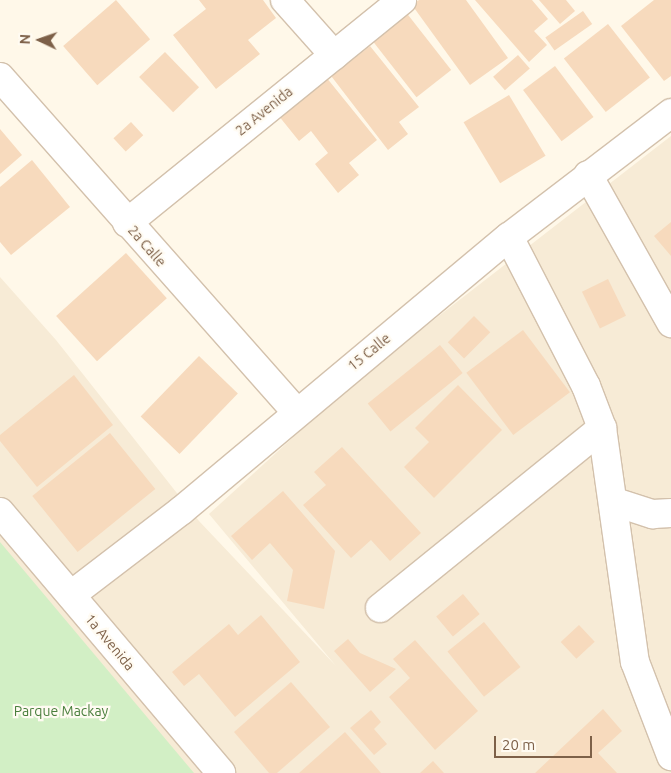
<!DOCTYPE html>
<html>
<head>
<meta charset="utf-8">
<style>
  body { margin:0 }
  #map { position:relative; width:671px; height:773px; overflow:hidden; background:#fff8e9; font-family:Ubuntu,sans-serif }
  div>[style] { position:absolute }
  .residential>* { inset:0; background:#f7ebd6 }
  .green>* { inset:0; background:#d2efc5 }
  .building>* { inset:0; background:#f7dabd; transform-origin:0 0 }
  .roads { filter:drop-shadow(1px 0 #d3c1ac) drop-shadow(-1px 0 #d3c1ac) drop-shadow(0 1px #d3c1ac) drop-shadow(0 -1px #d3c1ac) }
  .street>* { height:28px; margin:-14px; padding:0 14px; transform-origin:14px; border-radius:14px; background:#fff }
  span { translate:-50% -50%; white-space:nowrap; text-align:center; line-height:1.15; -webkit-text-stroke:4.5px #fffbf2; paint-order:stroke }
  .street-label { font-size:14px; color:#7d6048 }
  .park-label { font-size:14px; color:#497e3c }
  .north { position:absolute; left:15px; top:15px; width:50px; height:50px; -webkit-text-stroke:4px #fffbf2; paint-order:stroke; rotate:273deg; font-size:14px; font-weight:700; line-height:20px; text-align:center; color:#7d6048 }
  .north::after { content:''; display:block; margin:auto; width:18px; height:22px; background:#7d6048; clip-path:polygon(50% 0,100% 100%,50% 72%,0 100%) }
  .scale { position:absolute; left:494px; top:736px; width:98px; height:22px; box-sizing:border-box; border:2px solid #7d6048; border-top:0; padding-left:6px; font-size:15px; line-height:18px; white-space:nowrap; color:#7d6048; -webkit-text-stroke:4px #fffbf2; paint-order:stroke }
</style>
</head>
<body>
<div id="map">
  <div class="residential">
    <i style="clip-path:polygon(671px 136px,671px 773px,0 773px,0 277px,56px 340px,199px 521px,336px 666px,209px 514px,355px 381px)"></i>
  </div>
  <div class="green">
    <i style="clip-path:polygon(0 542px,194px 773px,0 773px)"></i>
  </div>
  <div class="building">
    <i style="left:116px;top:0;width:52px;height:70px;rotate:49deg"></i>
    <i style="clip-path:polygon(199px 0,263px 0,276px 18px,248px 40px,260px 54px,216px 89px,173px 35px,206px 9px)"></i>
    <i style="clip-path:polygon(419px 0,466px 0,508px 58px,470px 85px,412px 5px)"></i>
    <i style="clip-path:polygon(475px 0,532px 0,548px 19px,534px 31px,547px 45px,529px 62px)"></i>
    <i style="clip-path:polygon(539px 0,566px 0,575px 11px,560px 24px)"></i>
    <i style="clip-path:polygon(654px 0,671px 0,671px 76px,664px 81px,621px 26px)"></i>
    <i style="left:405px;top:11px;width:75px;height:44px;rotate:52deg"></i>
    <i style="left:583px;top:11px;width:16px;height:46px;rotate:55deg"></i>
    <i style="left:608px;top:24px;width:68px;height:56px;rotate:52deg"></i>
    <i style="clip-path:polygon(370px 46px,419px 107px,399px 122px,408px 134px,388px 150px,325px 68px,340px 56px,347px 64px)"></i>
    <i style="left:165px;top:52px;width:49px;height:36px;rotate:46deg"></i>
    <i style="left:518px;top:55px;width:18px;height:33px;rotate:49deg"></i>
    <i style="left:555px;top:66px;width:64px;height:40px;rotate:53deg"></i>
    <i style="clip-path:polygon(326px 77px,377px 140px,349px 163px,359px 175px,338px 193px,315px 164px,328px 153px,311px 131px,299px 141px,274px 110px)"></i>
    <i style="left:509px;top:95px;width:71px;height:53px;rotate:59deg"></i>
    <i style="left:131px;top:122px;width:18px;height:24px;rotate:47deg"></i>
    <i style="clip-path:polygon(0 129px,22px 155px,0 174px)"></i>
    <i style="clip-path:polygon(32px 160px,70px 207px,11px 255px,0 242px,0 187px)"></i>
    <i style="clip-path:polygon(671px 222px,671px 256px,654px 236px)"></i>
    <i style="left:126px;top:253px;width:61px;height:94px;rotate:48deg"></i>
    <i style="left:608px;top:279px;width:41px;height:29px;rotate:64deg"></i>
    <i style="left:474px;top:316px;width:23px;height:37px;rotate:45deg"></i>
    <i style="left:523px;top:330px;width:78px;height:71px;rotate:53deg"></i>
    <i style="left:440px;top:345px;width:36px;height:93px;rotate:51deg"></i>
    <i style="left:199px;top:356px;width:54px;height:84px;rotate:44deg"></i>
    <i style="clip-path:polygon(74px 375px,113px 425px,37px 487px,0 441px,0 435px)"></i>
    <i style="clip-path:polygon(458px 385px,502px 430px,434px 498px,404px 467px,429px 442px,415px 428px)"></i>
    <i style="left:110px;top:433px;width:72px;height:100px;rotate:51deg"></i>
    <i style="clip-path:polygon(342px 447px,421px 533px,390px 561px,371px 540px,351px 558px,303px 505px,326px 485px,314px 472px)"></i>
    <i style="clip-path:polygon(283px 491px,335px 551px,324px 609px,287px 601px,293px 570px,270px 543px,252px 560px,231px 536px)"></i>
    <i style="left:463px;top:594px;width:26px;height:35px;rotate:50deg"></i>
    <i style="clip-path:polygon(261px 615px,300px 662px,235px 717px,199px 674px,184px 686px,172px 672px,229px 624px,238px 635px)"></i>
    <i style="left:484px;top:622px;width:58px;height:47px;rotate:51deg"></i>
    <i style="left:579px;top:625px;width:23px;height:25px;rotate:47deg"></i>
    <i style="clip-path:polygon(348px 639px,360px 653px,396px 669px,370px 692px,334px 651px)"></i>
    <i style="clip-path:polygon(415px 640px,478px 711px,435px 750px,389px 697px,410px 678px,393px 659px)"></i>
    <i style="clip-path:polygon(291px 682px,330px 727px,277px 773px,269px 773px,234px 732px)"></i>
    <i style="clip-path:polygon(603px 709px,622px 731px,598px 753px,617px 773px,535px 773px)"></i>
    <i style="clip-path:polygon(371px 710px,381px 722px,374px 729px,387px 744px,374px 755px,350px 728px)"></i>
    <i style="clip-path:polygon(345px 732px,381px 773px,299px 773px)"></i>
    <i style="clip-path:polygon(433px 761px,444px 773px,420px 773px)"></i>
  </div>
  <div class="roads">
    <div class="street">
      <i style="left:285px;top:0;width:74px;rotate:48.3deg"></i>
      <i style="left:0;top:77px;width:447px;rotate:48.5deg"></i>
      <i style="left:588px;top:175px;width:170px;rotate:60.7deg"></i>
      <i style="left:127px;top:223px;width:354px;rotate:-39deg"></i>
      <i style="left:509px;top:237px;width:168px;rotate:62.7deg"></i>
      <i style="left:586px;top:386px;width:45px;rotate:69.1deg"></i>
      <i style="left:602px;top:428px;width:236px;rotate:82deg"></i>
      <i style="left:635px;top:662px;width:101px;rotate:69deg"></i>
      <i style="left:615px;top:502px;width:40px;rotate:18deg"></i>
      <i style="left:653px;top:514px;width:18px;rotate:-3deg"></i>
      <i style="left:0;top:512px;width:342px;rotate:49.7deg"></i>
      <i style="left:71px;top:595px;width:140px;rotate:-37.4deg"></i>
      <i style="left:182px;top:510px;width:426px;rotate:-39.9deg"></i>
      <i style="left:509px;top:237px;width:204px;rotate:-37.4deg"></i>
      <i style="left:380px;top:608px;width:286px;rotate:-39deg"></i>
    </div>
  </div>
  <div class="street-label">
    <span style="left:264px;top:111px;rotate:-39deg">2a Avenida</span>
    <span style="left:147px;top:246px;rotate:49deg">2a Calle</span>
    <span style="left:369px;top:352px;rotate:-39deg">15 Calle</span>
    <span style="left:110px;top:642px;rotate:50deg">1a Avenida</span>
  </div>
  <div class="park-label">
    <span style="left:61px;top:711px">Parque Mackay</span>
  </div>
  <div class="north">N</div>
  <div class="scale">20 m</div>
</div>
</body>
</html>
